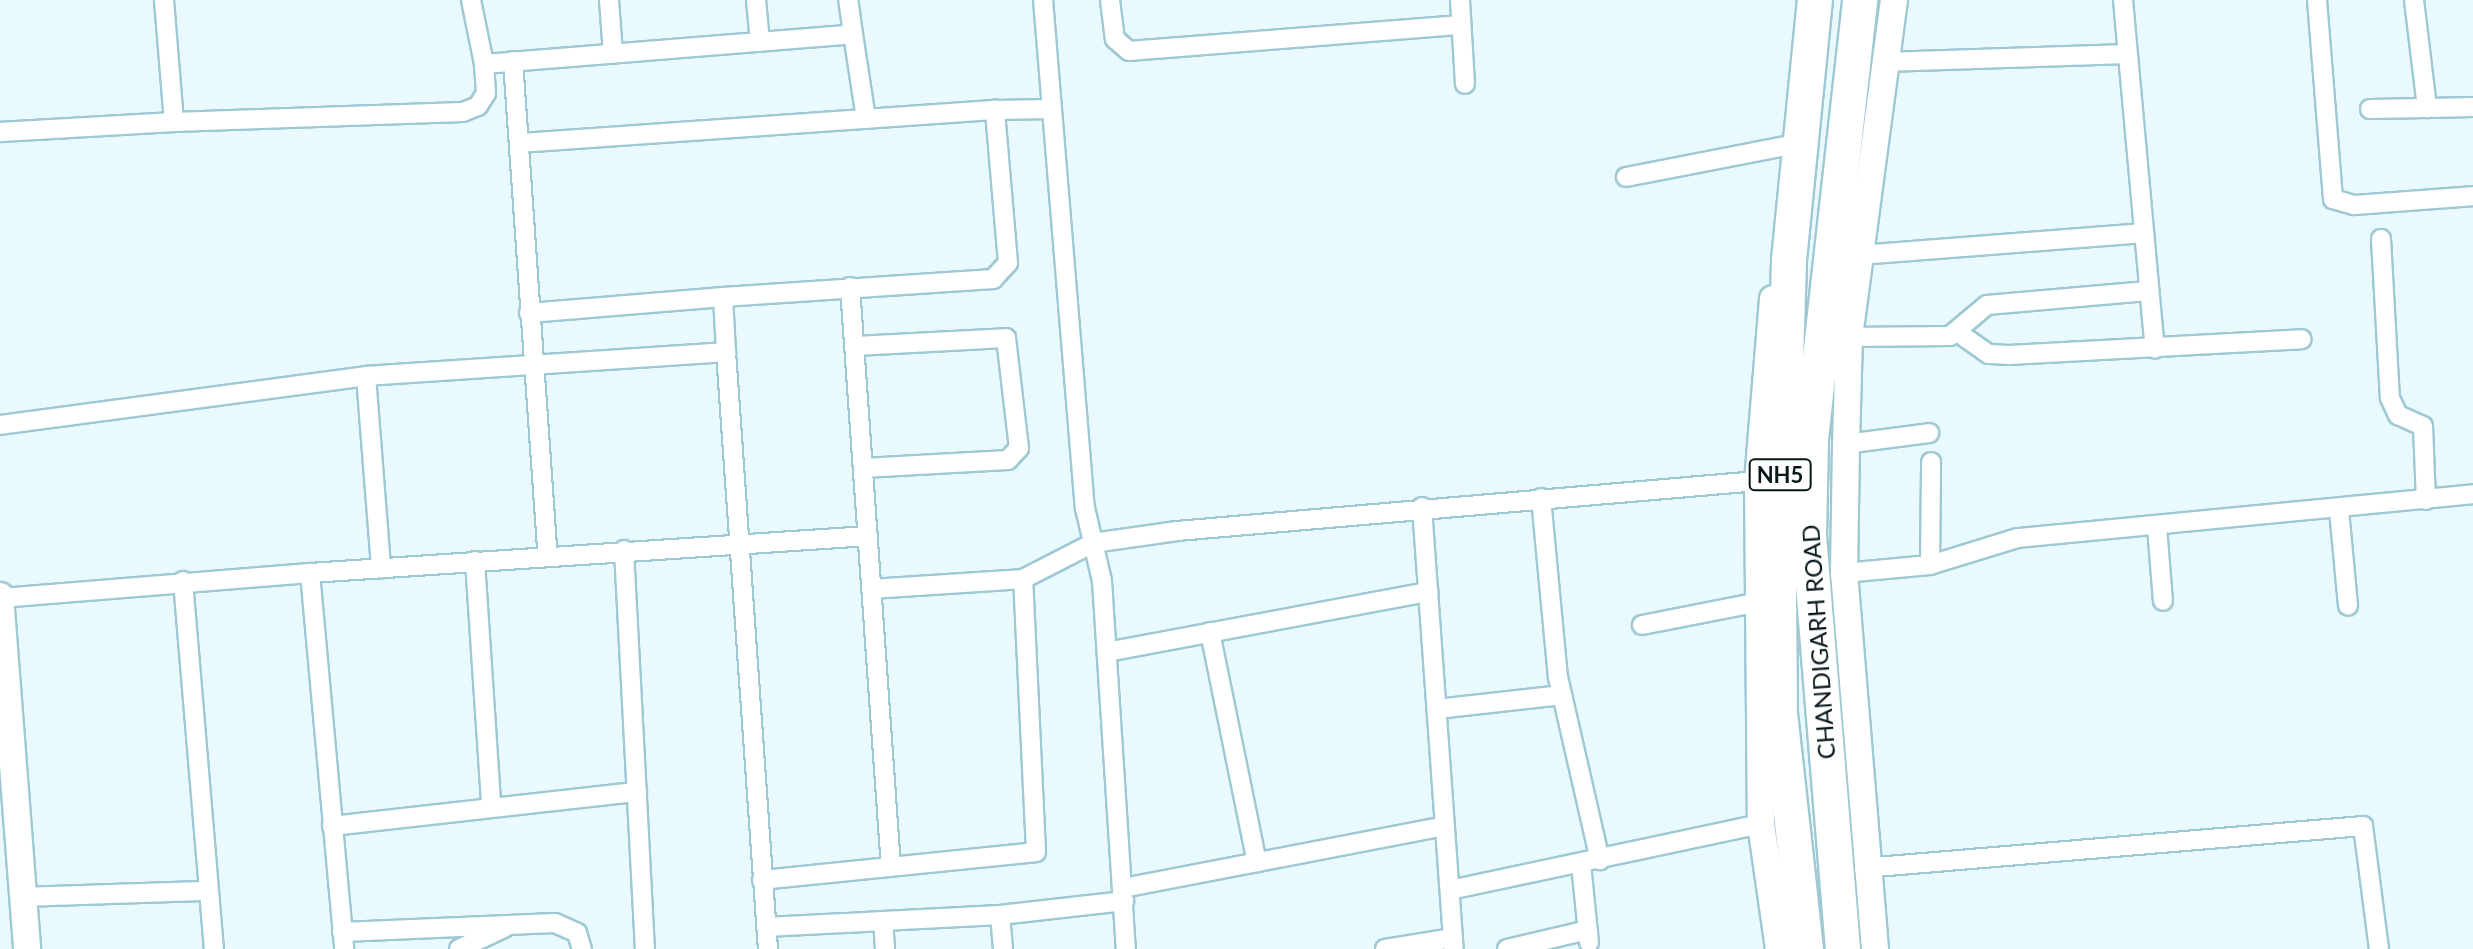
<!DOCTYPE html>
<html>
<head>
<meta charset="utf-8">
<style>
  body { margin:0 }
  #map { position:relative; width:2473px; height:949px; overflow:hidden; background:#e9fafe; font-family:Lato,sans-serif }
  div>[style] { position:absolute }
  .roads { filter:drop-shadow(2px 0 #9ec8d2) drop-shadow(-2px 0 #9ec8d2) drop-shadow(0 2px #9ec8d2) drop-shadow(0 -2px #9ec8d2) }
  .street>* { height:18px; margin:-9px; padding:0 9px; transform-origin:9px; border-radius:9px; background:#fff }
  .secondary>* { height:26px; margin:-13px; padding:0 13px; transform-origin:13px; border-radius:13px; background:#fff }
  .highway>* { height:34px; margin:-17px; padding:0 17px; transform-origin:17px; border-radius:17px; background:#fff }
  span { translate:-50% -50%; white-space:nowrap; text-align:center; line-height:1.15; -webkit-text-stroke:8px #fff; paint-order:stroke }
  .shield-label span { padding:2px 6px; background:#fff; border:2px solid; border-radius:6px; -webkit-text-stroke-width:0 }
  .shield-label { font-size:22px; color:#061619; font-weight:700 }
  .street-label { font-size:24px; color:#061619 }
</style>
</head>
<body>
<div id="map">
  <div class="roads">
    <div class="street">
      <i style="left:471px;top:0;width:65px;rotate:78.5deg"></i>
      <i style="left:484px;top:64px;width:370px;rotate:-4.6deg"></i>
      <i style="left:853px;top:34px;width:34px;rotate:-98deg"></i>
      <i style="left:609px;top:0;width:54px;rotate:85.8deg"></i>
      <i style="left:756px;top:0;width:42px;rotate:84.6deg"></i>
      <i style="left:1110px;top:0;width:39px;rotate:83deg"></i>
      <i style="left:1115px;top:39px;width:18px;rotate:41deg"></i>
      <i style="left:1129px;top:51px;width:333px;rotate:-4.5deg"></i>
      <i style="left:1460px;top:0;width:84px;rotate:86.6deg"></i>
      <i style="left:2123px;top:0;width:350px;rotate:84.8deg"></i>
      <i style="left:2317px;top:0;width:200px;rotate:85.4deg"></i>
      <i style="left:2333px;top:199px;width:22px;rotate:16deg"></i>
      <i style="left:2354px;top:205px;width:119px;rotate:-4.3deg"></i>
      <i style="left:2414px;top:0;width:109px;rotate:83.1deg"></i>
      <i style="left:2427px;top:108px;width:46px;rotate:-1.2deg"></i>
      <i style="left:853px;top:34px;width:86px;rotate:81.3deg"></i>
      <i style="left:513px;top:61px;width:496px;rotate:86deg"></i>
      <i style="left:1886px;top:62px;width:241px;rotate:-1.9deg"></i>
      <i style="left:1052px;top:109px;width:400px;rotate:85.3deg"></i>
      <i style="left:1085px;top:508px;width:75px;rotate:76.9deg"></i>
      <i style="left:1102px;top:581px;width:369px;rotate:86.3deg"></i>
      <i style="left:2370px;top:109px;width:57px;rotate:-1deg"></i>
      <i style="left:174px;top:122px;width:289px;rotate:-2deg"></i>
      <i style="left:463px;top:112px;width:16px;rotate:-22deg"></i>
      <i style="left:478px;top:106px;width:15px;rotate:-58deg"></i>
      <i style="left:486px;top:93px;width:29px;rotate:-94deg"></i>
      <i style="left:0;top:132px;width:174px;rotate:-3.3deg"></i>
      <i style="left:174px;top:122px;width:122px;rotate:-94.7deg"></i>
      <i style="left:520px;top:143px;width:476px;rotate:-4deg"></i>
      <i style="left:1626px;top:177px;width:162px;rotate:-11deg"></i>
      <i style="left:2381px;top:239px;width:159px;rotate:86.8deg"></i>
      <i style="left:2390px;top:398px;width:19px;rotate:65deg"></i>
      <i style="left:2398px;top:415px;width:27px;rotate:24deg"></i>
      <i style="left:2423px;top:426px;width:74px;rotate:87.7deg"></i>
      <i style="left:1859px;top:255px;width:284px;rotate:-4.4deg"></i>
      <i style="left:850px;top:287px;width:581px;rotate:85.96deg"></i>
      <i style="left:529px;top:313px;width:195px;rotate:-4.7deg"></i>
      <i style="left:1960px;top:334px;width:35px;rotate:35deg"></i>
      <i style="left:1989px;top:354px;width:20px;rotate:3deg"></i>
      <i style="left:2009px;top:355px;width:293px;rotate:-3.1deg"></i>
      <i style="left:1849px;top:337px;width:101px;rotate:-0.6deg"></i>
      <i style="left:1950px;top:336px;width:48px;rotate:-40deg"></i>
      <i style="left:1987px;top:305px;width:161px;rotate:-5deg"></i>
      <i style="left:855px;top:346px;width:151px;rotate:-3deg"></i>
      <i style="left:1006px;top:338px;width:111px;rotate:83.3deg"></i>
      <i style="left:1019px;top:448px;width:16px;rotate:133deg"></i>
      <i style="left:1008px;top:460px;width:145px;rotate:176.8deg"></i>
      <i style="left:726px;top:352px;width:598px;rotate:85.98deg"></i>
      <i style="left:366px;top:376px;width:193px;rotate:85.5deg"></i>
      <i style="left:0;top:425px;width:369px;rotate:-7.6deg"></i>
      <i style="left:366px;top:376px;width:361px;rotate:-3.8deg"></i>
      <i style="left:726px;top:352px;width:55px;rotate:-93.1deg"></i>
      <i style="left:723px;top:297px;width:271px;rotate:-3.8deg"></i>
      <i style="left:993px;top:279px;width:22px;rotate:-47deg"></i>
      <i style="left:1008px;top:263px;width:154px;rotate:-94.9deg"></i>
      <i style="left:995px;top:110px;width:57px;rotate:-1deg"></i>
      <i style="left:1052px;top:109px;width:109px;rotate:-94.7deg"></i>
      <i style="left:1846px;top:444px;width:84px;rotate:-7.5deg"></i>
      <i style="left:1541px;top:498px;width:180px;rotate:84.6deg"></i>
      <i style="left:1558px;top:677px;width:188px;rotate:77.1deg"></i>
      <i style="left:1422px;top:507px;width:443px;rotate:85.9deg"></i>
      <i style="left:2339px;top:510px;width:96px;rotate:84.6deg"></i>
      <i style="left:2157px;top:527px;width:74px;rotate:85.4deg"></i>
      <i style="left:624px;top:550px;width:400px;rotate:87deg"></i>
      <i style="left:475px;top:561px;width:244px;rotate:86.2deg"></i>
      <i style="left:1930px;top:565px;width:103px;rotate:-89.4deg"></i>
      <i style="left:310px;top:573px;width:559px;rotate:-3.79deg"></i>
      <i style="left:1844px;top:573px;width:86px;rotate:-5.3deg"></i>
      <i style="left:1930px;top:565px;width:92px;rotate:-17.1deg"></i>
      <i style="left:2018px;top:538px;width:457px;rotate:-5.5deg"></i>
      <i style="left:1023px;top:579px;width:79px;rotate:-27.2deg"></i>
      <i style="left:1093px;top:543px;width:85px;rotate:-8.1deg"></i>
      <i style="left:1177px;top:531px;width:583px;rotate:-4.92deg"></i>
      <i style="left:183px;top:581px;width:369px;rotate:85.2deg"></i>
      <i style="left:0;top:598px;width:311px;rotate:-4.6deg"></i>
      <i style="left:310px;top:573px;width:378px;rotate:84.8deg"></i>
      <i style="left:1642px;top:625px;width:119px;rotate:-11.1deg"></i>
      <i style="left:1210px;top:632px;width:235px;rotate:78.5deg"></i>
      <i style="left:1107px;top:652px;width:327px;rotate:-10.6deg"></i>
      <i style="left:1437px;top:709px;width:126px;rotate:-6.4deg"></i>
      <i style="left:332px;top:826px;width:307px;rotate:-6.4deg"></i>
      <i style="left:1581px;top:864px;width:79px;rotate:84.2deg"></i>
      <i style="left:1864px;top:868px;width:501px;rotate:-4.81deg"></i>
      <i style="left:2363px;top:826px;width:124px;rotate:82.6deg"></i>
      <i style="left:762px;top:880px;width:275px;rotate:-5.8deg"></i>
      <i style="left:1036px;top:852px;width:273px;rotate:-92.7deg"></i>
      <i style="left:1023px;top:579px;width:151px;rotate:176.2deg"></i>
      <i style="left:1123px;top:888px;width:328px;rotate:-10.9deg"></i>
      <i style="left:1450px;top:890px;width:318px;rotate:-12deg"></i>
      <i style="left:23px;top:897px;width:185px;rotate:-1.9deg"></i>
      <i style="left:766px;top:927px;width:117px;rotate:-2.9deg"></i>
      <i style="left:342px;top:932px;width:213px;rotate:-2.4deg"></i>
      <i style="left:555px;top:923px;width:24px;rotate:24deg"></i>
      <i style="left:577px;top:933px;width:17px;rotate:73deg"></i>
      <i style="left:459px;top:949px;width:50px;rotate:-25deg"></i>
      <i style="left:885px;top:949px;width:28px;rotate:-94deg"></i>
      <i style="left:883px;top:921px;width:117px;rotate:-2.9deg"></i>
      <i style="left:1003px;top:949px;width:34px;rotate:-95deg"></i>
      <i style="left:1000px;top:915px;width:125px;rotate:-6.4deg"></i>
      <i style="left:1385px;top:949px;width:69px;rotate:-9.2deg"></i>
      <i style="left:1507px;top:949px;width:83px;rotate:-13.2deg"></i>
    </div>
    <div class="secondary">
      <i style="left:1773px;top:299px;width:183px;rotate:94.7deg"></i>
      <i style="left:1758px;top:481px;width:121px;rotate:89.5deg"></i>
      <i style="left:1759px;top:602px;width:222px;rotate:89.5deg"></i>
      <i style="left:1761px;top:824px;width:126px;rotate:81.8deg"></i>
      <i style="left:0;top:596px;width:354px;rotate:85.6deg"></i>
      <i style="left:1875px;top:949px;width:377px;rotate:-94.7deg"></i>
      <i style="left:1844px;top:573px;width:129px;rotate:-89.1deg"></i>
      <i style="left:1846px;top:444px;width:107px;rotate:-88.4deg"></i>
      <i style="left:1849px;top:337px;width:340px;rotate:-82.4deg"></i>
    </div>
    <div class="highway">
      <i style="left:1806px;top:949px;width:238px;rotate:-96.3deg"></i>
      <i style="left:1780px;top:712px;width:114px;rotate:-90.5deg"></i>
      <i style="left:1779px;top:598px;width:338px;rotate:-88.3deg"></i>
      <i style="left:1789px;top:260px;width:261px;rotate:-84.3deg"></i>
      <i style="left:1843px;top:949px;width:414px;rotate:-94.7deg"></i>
      <i style="left:1809px;top:536px;width:97px;rotate:-88.8deg"></i>
      <i style="left:1811px;top:439px;width:442px;rotate:-83.6deg"></i>
    </div>
  </div>
  <div class="shield-label">
    <span style="left:1780px;top:475px">NH5</span>
  </div>
  <div class="street-label">
    <span style="left:1818px;top:642px;rotate:-94deg">CHANDIGARH ROAD</span>
  </div>
</div>
</body>
</html>
